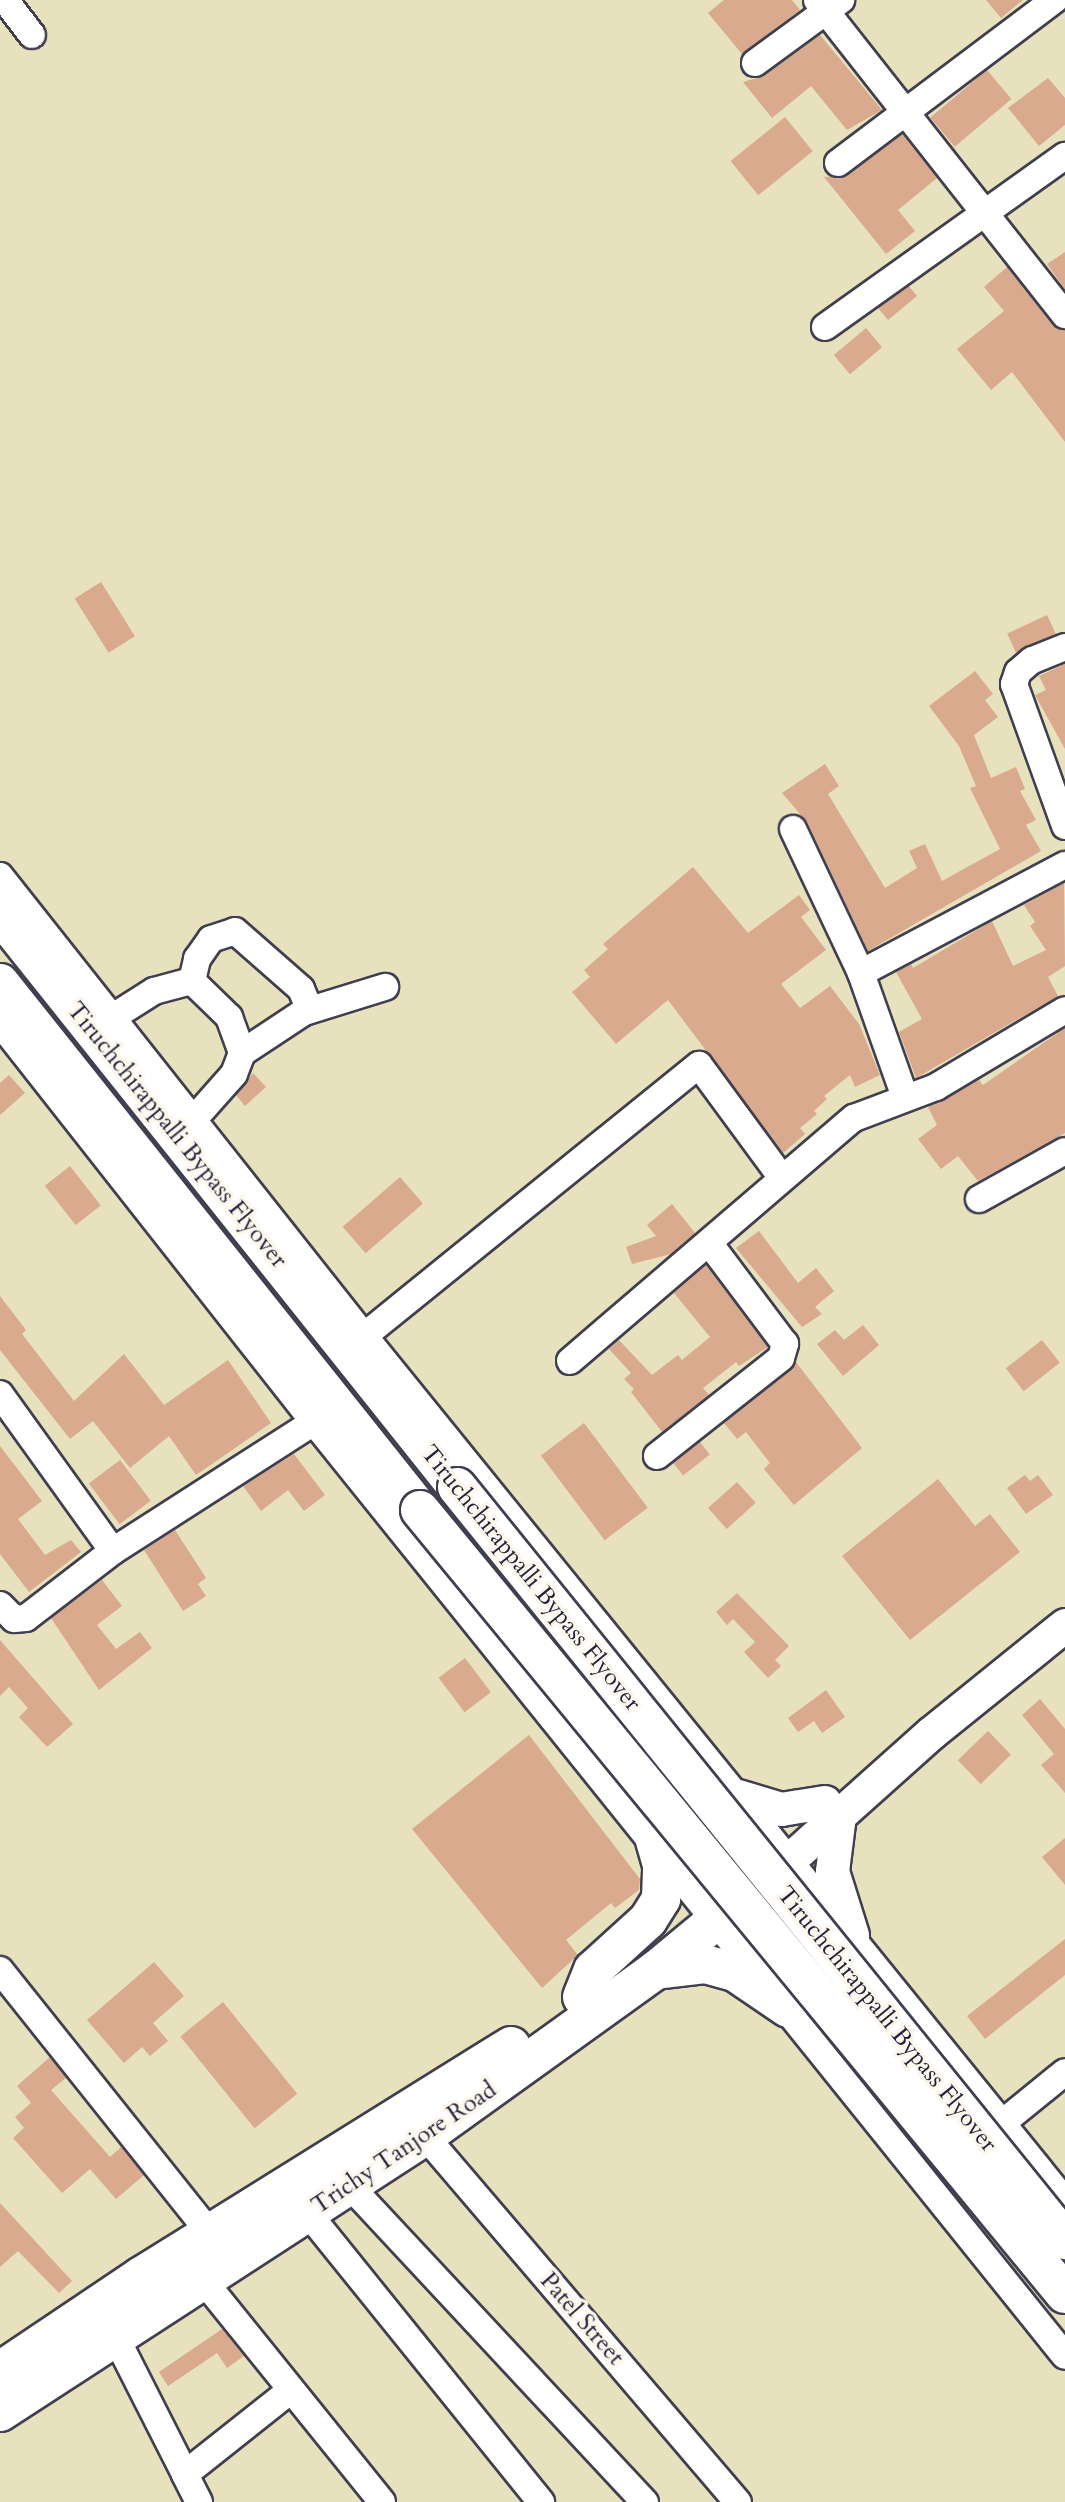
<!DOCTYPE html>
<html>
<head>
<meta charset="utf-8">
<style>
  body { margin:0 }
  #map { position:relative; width:1065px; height:2502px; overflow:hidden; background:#e7e1be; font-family:Cardo,serif }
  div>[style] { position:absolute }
  .building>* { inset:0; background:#d9aa8d; transform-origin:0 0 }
  .roads { filter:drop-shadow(2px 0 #403f4f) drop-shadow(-2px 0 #403f4f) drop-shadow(0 2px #403f4f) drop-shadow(0 -2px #403f4f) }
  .minor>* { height:26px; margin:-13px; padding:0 13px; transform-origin:13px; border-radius:13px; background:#fff }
  .major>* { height:33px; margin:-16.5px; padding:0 16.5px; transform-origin:16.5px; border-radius:16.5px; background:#fff }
  .highway>* { height:38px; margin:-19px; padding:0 19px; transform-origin:19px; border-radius:19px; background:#fff }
  .bridges { filter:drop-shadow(2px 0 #403f4f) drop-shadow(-2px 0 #403f4f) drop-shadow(0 2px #403f4f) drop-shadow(0 -2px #403f4f) }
  .highway-bridge>* { height:38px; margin:-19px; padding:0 19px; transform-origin:19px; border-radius:19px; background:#fff }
  span { translate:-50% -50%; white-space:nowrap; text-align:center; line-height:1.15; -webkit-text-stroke:7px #fbf7ec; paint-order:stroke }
  .street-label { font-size:24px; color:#22223b }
</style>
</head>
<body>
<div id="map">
  <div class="building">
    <i style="clip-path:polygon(724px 0,792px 0,800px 10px,742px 54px,708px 13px)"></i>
    <i style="clip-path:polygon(986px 0,1023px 0,1001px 18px)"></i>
    <i style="clip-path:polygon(820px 35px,882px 110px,847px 130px,811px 86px,772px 118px,743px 82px,764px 76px)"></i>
    <i style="left:987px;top:70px;width:38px;height:74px;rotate:50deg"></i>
    <i style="clip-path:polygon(1048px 78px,1065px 98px,1065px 125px,1039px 146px,1008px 108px)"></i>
    <i style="left:785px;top:117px;width:44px;height:70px;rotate:51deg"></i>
    <i style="clip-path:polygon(902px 134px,937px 178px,898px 210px,915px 231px,886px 254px,824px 177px,847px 176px)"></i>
    <i style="clip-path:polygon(1065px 252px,1065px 290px,1047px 264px)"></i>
    <i style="clip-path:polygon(1007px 267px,1053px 325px,1065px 330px,1065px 442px,1012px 372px,991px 390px,957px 349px,1004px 311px,984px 287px)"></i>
    <i style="clip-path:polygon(909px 286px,917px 296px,888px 320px,878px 308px)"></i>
    <i style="left:866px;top:328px;width:25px;height:42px;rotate:50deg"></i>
    <i style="left:101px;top:582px;width:64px;height:31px;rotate:58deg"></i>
    <i style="left:1047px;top:615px;width:21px;height:44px;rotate:65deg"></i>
    <i style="clip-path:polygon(1065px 664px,1065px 749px,1035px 695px,1046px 690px,1039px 676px)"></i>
    <i style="clip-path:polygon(975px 671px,993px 694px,985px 700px,998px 717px,974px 735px,991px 778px,1016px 767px,1025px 789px,1020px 791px,1036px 820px,1026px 825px,1041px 851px,868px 951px,807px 822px,782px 793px,825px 764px,839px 786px,828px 794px,885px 888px,917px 868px,909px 851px,925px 844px,942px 881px,1000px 849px,970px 788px,976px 786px,959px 746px,929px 706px)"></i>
    <i style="clip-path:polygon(693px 867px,748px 933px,799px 895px,810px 910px,801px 917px,826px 950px,781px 984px,800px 1008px,830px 986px,859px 1024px,880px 1075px,855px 1087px,850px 1075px,824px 1096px,827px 1099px,814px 1111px,817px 1114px,800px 1128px,805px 1134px,783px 1153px,668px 1000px,616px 1044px,572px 992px,590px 977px,584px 970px,608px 949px,603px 944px)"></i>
    <i style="clip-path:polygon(1064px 883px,1065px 966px,1048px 977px,1058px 996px,916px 1078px,899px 1032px,922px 1019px,896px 972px,911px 964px,913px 968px,992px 921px,1013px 966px,1046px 950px,1030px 926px,1035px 922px,1024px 905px)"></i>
    <i style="clip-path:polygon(1065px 1028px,1065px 1133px,978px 1181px,958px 1156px,941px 1169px,918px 1139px,937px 1125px,928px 1107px,979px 1080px,983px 1085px)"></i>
    <i style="clip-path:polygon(253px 1073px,266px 1087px,245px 1106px,236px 1095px)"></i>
    <i style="clip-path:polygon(9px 1075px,25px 1093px,0 1115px,0 1083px)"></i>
    <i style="left:70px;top:1166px;width:50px;height:32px;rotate:52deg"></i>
    <i style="left:400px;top:1177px;width:35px;height:76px;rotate:49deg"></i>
    <i style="clip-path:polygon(672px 1204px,695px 1233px,671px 1254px,632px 1264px,626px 1247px,656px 1236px,647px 1225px)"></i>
    <i style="clip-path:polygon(759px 1231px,798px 1283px,816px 1268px,834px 1291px,815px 1307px,822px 1314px,802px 1327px,736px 1248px)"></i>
    <i style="clip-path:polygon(706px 1265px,768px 1347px,739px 1366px,736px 1362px,703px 1388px,709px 1395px,662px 1432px,631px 1392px,634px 1389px,624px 1379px,631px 1373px,609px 1349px,619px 1340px,652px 1375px,678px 1355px,682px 1360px,710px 1337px,674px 1293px)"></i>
    <i style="clip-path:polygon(0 1296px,26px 1330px,22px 1334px,74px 1401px,124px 1354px,164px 1405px,228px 1360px,271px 1423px,196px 1475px,169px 1436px,130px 1468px,93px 1421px,70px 1439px,0 1350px)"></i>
    <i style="clip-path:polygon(863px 1325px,879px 1345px,843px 1376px,817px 1344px,835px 1330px,844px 1340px)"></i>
    <i style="left:1042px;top:1340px;width:29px;height:46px;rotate:52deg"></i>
    <i style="clip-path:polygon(796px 1362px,862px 1448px,794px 1505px,764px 1469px,770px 1463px,746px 1432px,737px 1439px,724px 1423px)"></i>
    <i style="left:584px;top:1423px;width:106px;height:54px;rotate:53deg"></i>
    <i style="left:700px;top:1442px;width:16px;height:34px;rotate:52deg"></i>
    <i style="clip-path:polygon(0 1446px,42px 1501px,18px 1519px,45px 1555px,71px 1540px,81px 1552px,29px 1592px,0 1554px)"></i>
    <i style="clip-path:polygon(294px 1454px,325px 1495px,304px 1511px,288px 1490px,261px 1511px,243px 1486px)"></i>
    <i style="left:120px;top:1460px;width:51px;height:39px;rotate:53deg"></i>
    <i style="clip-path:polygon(1025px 1475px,1030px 1481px,1038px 1475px,1053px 1495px,1026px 1514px,1007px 1488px)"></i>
    <i style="clip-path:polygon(938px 1479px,975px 1526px,990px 1514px,1020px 1552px,910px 1640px,842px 1556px)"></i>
    <i style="left:737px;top:1482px;width:28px;height:39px;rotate:48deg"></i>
    <i style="clip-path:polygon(175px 1530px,206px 1578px,198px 1584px,206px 1596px,183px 1611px,144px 1550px)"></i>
    <i style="clip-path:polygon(102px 1580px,122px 1606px,97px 1625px,116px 1649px,140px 1632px,152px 1648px,99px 1690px,51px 1618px)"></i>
    <i style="clip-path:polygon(737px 1593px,789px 1646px,775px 1660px,781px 1666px,768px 1678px,744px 1652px,755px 1642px,733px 1619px,727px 1625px,716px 1612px)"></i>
    <i style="clip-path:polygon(0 1640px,73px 1724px,47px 1747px,19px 1717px,28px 1708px,9px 1687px,0 1696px)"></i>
    <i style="left:465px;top:1658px;width:43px;height:33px;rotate:53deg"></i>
    <i style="clip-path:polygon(826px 1690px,845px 1717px,822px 1733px,814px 1721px,798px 1732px,788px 1718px)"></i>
    <i style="clip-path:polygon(1040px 1699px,1065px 1729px,1065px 1793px,1041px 1765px,1054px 1754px,1022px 1715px)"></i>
    <i style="left:988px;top:1731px;width:33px;height:42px;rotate:46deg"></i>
    <i style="clip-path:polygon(529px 1735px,640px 1879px,639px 1890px,615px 1908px,611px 1903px,566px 1940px,578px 1955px,542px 1988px,412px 1829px)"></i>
    <i style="clip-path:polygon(1065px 1838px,1065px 1885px,1042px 1857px)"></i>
    <i style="clip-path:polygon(1065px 1939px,1065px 1975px,985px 2039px,967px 2016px)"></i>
    <i style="clip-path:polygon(154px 1962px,184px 1996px,153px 2023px,168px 2041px,150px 2056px,142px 2047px,124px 2063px,87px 2020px)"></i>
    <i style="left:223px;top:2002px;width:118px;height:55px;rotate:51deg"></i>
    <i style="clip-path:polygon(50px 2057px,66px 2078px,51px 2090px,110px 2157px,121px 2147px,144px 2175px,116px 2199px,90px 2169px,62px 2193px,13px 2138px,24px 2128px,15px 2117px,31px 2103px,17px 2086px)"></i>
    <i style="clip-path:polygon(0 2203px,72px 2281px,59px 2293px,18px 2251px,0 2267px)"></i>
    <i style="clip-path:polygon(222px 2329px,244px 2356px,227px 2368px,217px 2353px,168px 2386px,159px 2372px)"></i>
  </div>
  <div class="roads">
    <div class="minor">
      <i style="left:5px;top:0;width:44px;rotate:52.4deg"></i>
      <i style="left:817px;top:0;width:401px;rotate:51.8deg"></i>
      <i style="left:755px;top:63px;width:107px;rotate:-36.2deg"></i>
      <i style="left:838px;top:163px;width:271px;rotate:-37deg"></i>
      <i style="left:825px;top:327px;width:295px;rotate:-35.5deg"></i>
      <i style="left:1065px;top:647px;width:35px;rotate:158deg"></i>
      <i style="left:1032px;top:660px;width:18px;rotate:139deg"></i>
      <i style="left:1018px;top:672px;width:13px;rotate:108deg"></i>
      <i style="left:1014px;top:684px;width:151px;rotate:70.2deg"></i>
      <i style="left:793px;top:829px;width:159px;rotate:64.7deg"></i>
      <i style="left:861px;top:973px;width:132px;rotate:70.5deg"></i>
      <i style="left:0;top:876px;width:587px;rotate:51.65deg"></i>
      <i style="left:364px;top:1336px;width:1113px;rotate:50.98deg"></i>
      <i style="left:861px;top:973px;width:231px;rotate:-27.9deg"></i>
      <i style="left:192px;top:981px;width:23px;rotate:-77deg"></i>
      <i style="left:197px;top:959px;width:24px;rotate:-55deg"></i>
      <i style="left:211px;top:939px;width:25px;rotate:-18deg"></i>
      <i style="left:235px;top:931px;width:88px;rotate:41.3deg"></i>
      <i style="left:301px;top:989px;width:15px;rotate:67deg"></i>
      <i style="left:307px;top:1003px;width:9px;rotate:108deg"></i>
      <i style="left:304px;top:1012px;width:85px;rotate:-17.2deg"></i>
      <i style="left:113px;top:1017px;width:49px;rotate:-32.4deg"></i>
      <i style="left:154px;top:991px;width:39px;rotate:-15deg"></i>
      <i style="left:192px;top:981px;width:52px;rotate:44.2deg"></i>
      <i style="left:229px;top:1017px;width:38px;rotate:70deg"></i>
      <i style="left:242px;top:1053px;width:22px;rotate:111deg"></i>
      <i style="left:234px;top:1074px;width:59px;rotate:131.6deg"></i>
      <i style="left:0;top:1023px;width:508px;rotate:51.8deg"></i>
      <i style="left:314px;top:1422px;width:1198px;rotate:51.2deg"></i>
      <i style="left:242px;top:1053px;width:74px;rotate:-33.5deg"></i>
      <i style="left:979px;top:1199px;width:98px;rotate:-29.2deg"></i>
      <i style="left:364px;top:1336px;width:431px;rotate:-39deg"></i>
      <i style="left:699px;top:1065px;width:140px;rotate:53.7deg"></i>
      <i style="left:570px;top:1361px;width:374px;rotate:-40.6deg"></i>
      <i style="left:854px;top:1118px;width:88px;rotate:-20.7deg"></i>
      <i style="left:936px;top:1087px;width:150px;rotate:-30.8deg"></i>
      <i style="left:0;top:1394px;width:193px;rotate:54.3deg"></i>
      <i style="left:657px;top:1456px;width:158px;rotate:-38.3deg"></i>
      <i style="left:781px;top:1358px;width:15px;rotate:-74deg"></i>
      <i style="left:785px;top:1344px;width:125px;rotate:-126.9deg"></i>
      <i style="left:0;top:1605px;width:20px;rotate:45deg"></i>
      <i style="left:14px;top:1619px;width:12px;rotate:-5deg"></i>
      <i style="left:26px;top:1618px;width:110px;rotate:-37.6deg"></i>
      <i style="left:113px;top:1551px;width:239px;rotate:-32.7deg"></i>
      <i style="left:0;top:1970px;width:338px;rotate:51.4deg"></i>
      <i style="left:1001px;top:2124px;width:82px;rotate:-39.1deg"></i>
      <i style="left:425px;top:2136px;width:482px;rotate:49.5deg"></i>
      <i style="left:349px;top:2185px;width:434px;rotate:47deg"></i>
      <i style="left:307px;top:2212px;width:373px;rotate:51.1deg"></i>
      <i style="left:203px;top:2280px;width:285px;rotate:51.1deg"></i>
      <i style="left:116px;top:2338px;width:153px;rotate:63.1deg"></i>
      <i style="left:199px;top:2502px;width:31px;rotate:-117deg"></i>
      <i style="left:185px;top:2474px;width:135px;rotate:-38.4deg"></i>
    </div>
    <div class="major">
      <i style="left:738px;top:1796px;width:45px;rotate:16.8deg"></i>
      <i style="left:781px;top:1809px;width:44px;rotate:-9.2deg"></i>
      <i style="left:839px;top:1815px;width:56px;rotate:97.1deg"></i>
      <i style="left:832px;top:1871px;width:67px;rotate:72.6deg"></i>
      <i style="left:790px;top:1859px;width:189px;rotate:-41.8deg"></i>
      <i style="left:931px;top:1733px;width:172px;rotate:-38.9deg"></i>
    </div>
    <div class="highway">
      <i style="left:0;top:914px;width:733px;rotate:51.43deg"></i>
      <i style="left:0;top:983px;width:674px;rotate:51.45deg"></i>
      <i style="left:656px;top:1970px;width:49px;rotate:-7deg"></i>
      <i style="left:705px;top:1964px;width:31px;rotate:15deg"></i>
      <i style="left:735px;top:1972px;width:64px;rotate:34.2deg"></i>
      <i style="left:582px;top:1997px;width:29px;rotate:-68deg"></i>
      <i style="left:593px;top:1970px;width:74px;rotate:-42.3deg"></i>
      <i style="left:648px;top:1920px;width:25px;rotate:-58deg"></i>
      <i style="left:661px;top:1899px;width:34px;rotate:-88deg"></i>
      <i style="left:662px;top:1865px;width:25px;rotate:-106deg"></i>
      <i style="left:0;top:2371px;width:169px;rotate:-33.9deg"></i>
      <i style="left:140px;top:2277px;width:437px;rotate:-31.9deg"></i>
      <i style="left:0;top:2412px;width:507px;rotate:-33deg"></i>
      <i style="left:425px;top:2136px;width:284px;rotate:-35.7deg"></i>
      <i style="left:656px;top:1970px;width:174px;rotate:-39.6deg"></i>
    </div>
  </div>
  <div class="bridges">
    <div class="highway-bridge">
      <i style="left:457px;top:1487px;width:968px;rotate:51.08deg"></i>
      <i style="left:420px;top:1510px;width:1015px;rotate:50.56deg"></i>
    </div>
  </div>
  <div class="street-label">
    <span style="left:177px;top:1135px;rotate:51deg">Tiruchchirappalli Bypass Flyover</span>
    <span style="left:531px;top:1578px;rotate:51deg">Tiruchchirappalli Bypass Flyover</span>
    <span style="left:887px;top:2019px;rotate:51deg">Tiruchchirappalli Bypass Flyover</span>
    <span style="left:404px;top:2148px;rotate:-34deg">Trichy Tanjore Road</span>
    <span style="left:582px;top:2319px;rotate:49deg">Patel Street</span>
  </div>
</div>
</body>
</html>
